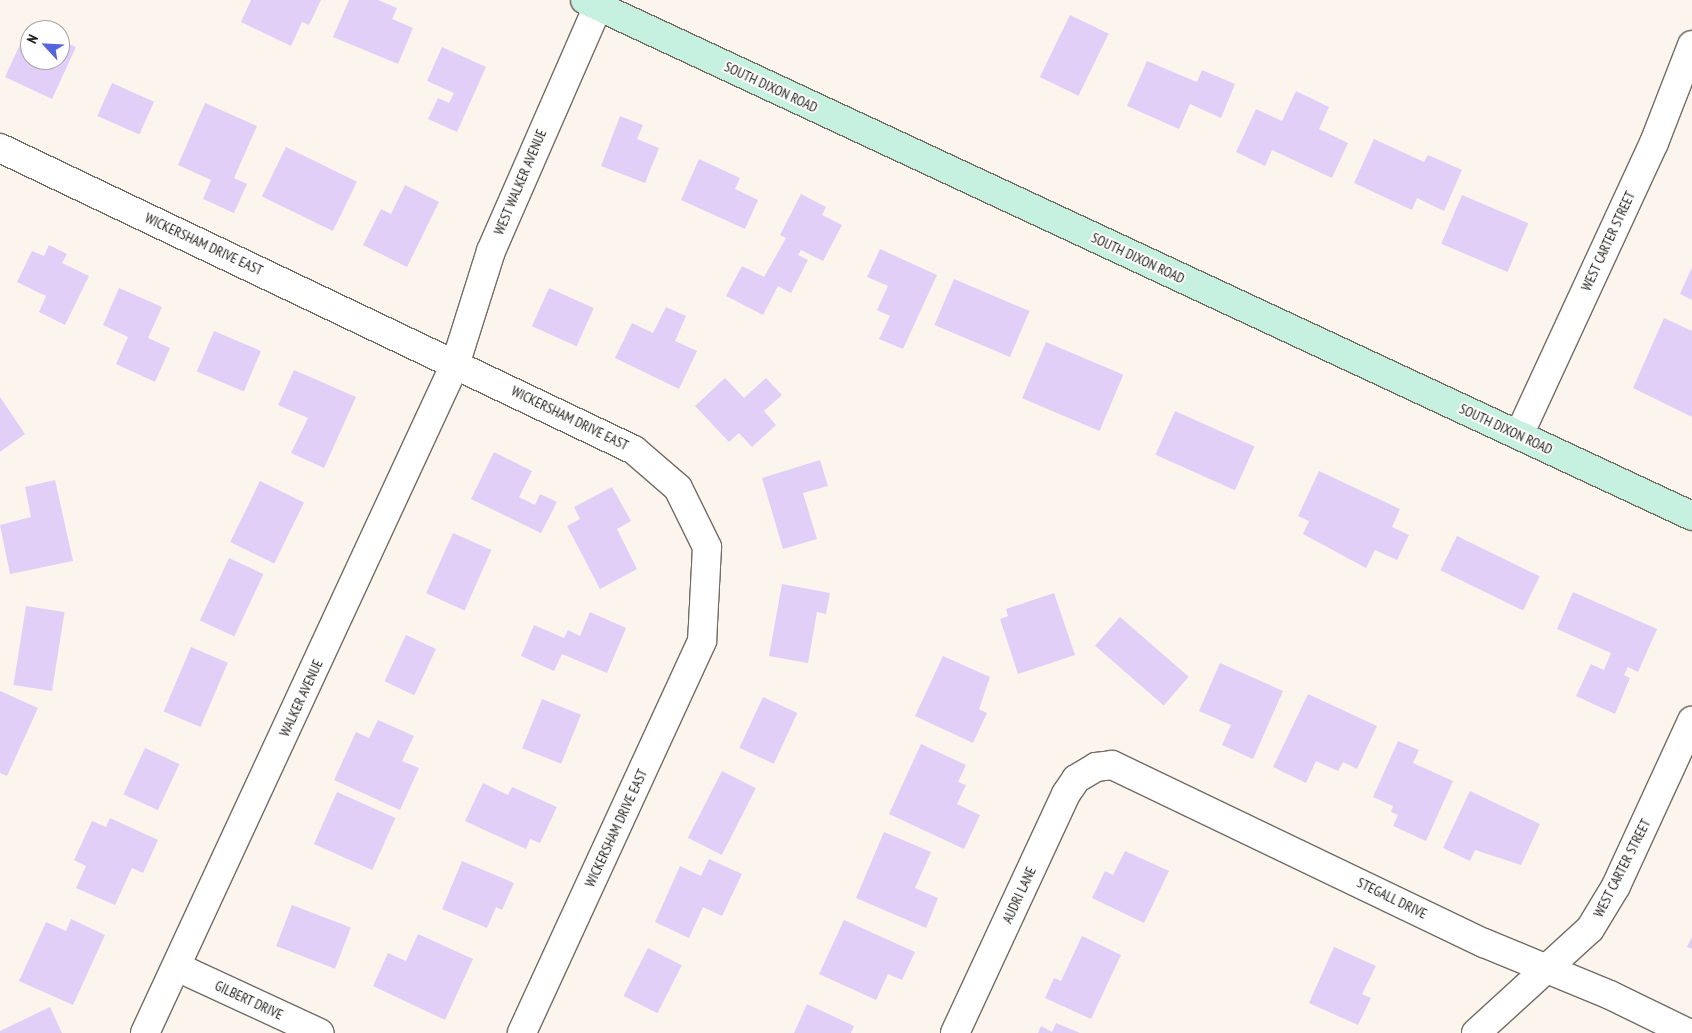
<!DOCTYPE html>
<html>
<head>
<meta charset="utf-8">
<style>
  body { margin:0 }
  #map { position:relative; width:1692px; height:1033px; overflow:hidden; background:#fbf5ed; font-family:"PT Sans Narrow",sans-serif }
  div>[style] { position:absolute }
  .building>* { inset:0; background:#e1cff8; transform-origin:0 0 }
  .roads { filter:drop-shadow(1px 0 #726c65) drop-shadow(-1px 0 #726c65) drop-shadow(0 1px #726c65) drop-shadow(0 -1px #726c65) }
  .minor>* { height:28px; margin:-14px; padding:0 14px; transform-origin:14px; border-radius:14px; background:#fff }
  .secondary>* { height:28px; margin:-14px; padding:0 14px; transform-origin:14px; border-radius:14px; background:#c6f0df }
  span { translate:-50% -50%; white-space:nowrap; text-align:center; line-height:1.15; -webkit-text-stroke:4px #fff; paint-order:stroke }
  .street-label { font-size:14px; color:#1f1d1a }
  .north { position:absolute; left:20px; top:20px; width:50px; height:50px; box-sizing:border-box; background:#fff; border:1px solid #a5a5a3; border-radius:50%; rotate:295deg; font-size:14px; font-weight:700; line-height:20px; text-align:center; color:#1f1d1a }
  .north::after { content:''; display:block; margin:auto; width:18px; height:22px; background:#5765dc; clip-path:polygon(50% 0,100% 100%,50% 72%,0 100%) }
</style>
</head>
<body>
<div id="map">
  <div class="building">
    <i style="clip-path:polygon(251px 0,321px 0,309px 25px,302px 22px,291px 46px,241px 22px)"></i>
    <i style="clip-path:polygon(349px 0,378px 0,397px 8px,392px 19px,413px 28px,398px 64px,333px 37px)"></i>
    <i style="left:1070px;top:15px;width:43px;height:69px;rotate:26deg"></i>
    <i style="clip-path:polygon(24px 36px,30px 39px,30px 60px,60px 60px,60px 40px,76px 47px,52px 99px,5px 77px)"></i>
    <i style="clip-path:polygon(442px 47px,486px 67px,457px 132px,428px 119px,438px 98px,449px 103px,454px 93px,427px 81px)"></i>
    <i style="clip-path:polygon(1147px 61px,1197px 82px,1202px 70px,1235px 84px,1221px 118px,1190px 104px,1179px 129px,1127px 106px)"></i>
    <i style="left:112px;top:83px;width:46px;height:36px;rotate:24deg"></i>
    <i style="clip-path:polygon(1296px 91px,1329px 107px,1319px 129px,1348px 143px,1332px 178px,1272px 150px,1265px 166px,1236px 152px,1256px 109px,1282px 121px)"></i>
    <i style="clip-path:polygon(205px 103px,257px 126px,234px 178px,247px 184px,234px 213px,203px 199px,211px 180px,178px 165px)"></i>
    <i style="clip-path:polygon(620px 116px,643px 125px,637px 139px,659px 148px,645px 183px,601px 166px)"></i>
    <i style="clip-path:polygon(1374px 139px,1424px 162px,1428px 155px,1462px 170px,1444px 211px,1417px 198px,1412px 210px,1354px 183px)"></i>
    <i style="left:286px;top:147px;width:79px;height:55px;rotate:26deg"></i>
    <i style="clip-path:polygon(699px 159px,740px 178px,735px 189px,758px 200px,745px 229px,681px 200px)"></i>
    <i style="clip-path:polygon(405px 185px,439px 202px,407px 267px,363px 245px,381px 209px,391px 214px)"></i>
    <i style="clip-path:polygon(801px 194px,826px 207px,822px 215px,842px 225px,823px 261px,801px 250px,798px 255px,808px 260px,791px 293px,778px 286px,763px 315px,726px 296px,742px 266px,764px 277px,786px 238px,780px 235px)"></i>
    <i style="left:1462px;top:195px;width:72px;height:53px;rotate:23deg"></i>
    <i style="clip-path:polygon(49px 245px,67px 254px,62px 263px,89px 276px,65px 325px,39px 312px,46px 296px,17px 282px,32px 251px,44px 256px)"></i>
    <i style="clip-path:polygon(880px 249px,937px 275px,903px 349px,879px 339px,890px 316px,877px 310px,888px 286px,867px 277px)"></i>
    <i style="clip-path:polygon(1692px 267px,1692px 300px,1680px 294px)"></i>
    <i style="left:954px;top:279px;width:82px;height:50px;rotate:23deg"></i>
    <i style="clip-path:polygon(119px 288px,162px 307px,148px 338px,170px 348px,155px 382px,116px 364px,128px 337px,103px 325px)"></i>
    <i style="left:549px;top:288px;width:49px;height:42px;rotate:24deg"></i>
    <i style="clip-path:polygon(666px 307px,686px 316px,675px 341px,697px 351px,679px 389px,615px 358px,632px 323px,653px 333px)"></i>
    <i style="clip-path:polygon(1664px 318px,1692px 331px,1692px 417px,1633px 388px)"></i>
    <i style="left:214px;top:331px;width:51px;height:44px;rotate:23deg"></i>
    <i style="left:1046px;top:342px;width:84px;height:61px;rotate:23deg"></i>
    <i style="clip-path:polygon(294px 370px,356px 397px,324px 468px,291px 453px,308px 418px,278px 405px)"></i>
    <i style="clip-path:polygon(725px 378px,744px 398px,766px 378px,782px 395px,764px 411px,776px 425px,752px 447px,739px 433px,729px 442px,695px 406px)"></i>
    <i style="clip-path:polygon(0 397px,25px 434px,0 452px)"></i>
    <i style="left:1175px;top:411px;width:87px;height:48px;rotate:24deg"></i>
    <i style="clip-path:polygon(494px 452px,532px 471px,519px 497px,535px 505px,540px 494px,557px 502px,541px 533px,471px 499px)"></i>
    <i style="clip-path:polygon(820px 460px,828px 486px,803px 493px,817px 539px,783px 549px,762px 478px)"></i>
    <i style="clip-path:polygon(1319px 471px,1400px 509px,1392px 527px,1409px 535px,1397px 560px,1375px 550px,1366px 568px,1303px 534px,1309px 521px,1298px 516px)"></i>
    <i style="clip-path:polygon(55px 480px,73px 561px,10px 574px,0 525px,31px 517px,25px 487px)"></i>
    <i style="left:260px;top:481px;width:49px;height:68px;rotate:26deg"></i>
    <i style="clip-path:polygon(612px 487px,631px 521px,617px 529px,637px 569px,600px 589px,567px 526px,580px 519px,574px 507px)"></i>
    <i style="left:453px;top:533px;width:42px;height:66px;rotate:24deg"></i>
    <i style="left:1457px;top:536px;width:92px;height:38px;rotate:26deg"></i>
    <i style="left:229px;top:558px;width:38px;height:69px;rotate:25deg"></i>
    <i style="clip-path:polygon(782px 584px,830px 593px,826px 614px,817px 612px,808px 663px,769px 656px)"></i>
    <i style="clip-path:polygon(1573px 592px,1657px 629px,1638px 672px,1628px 667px,1624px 675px,1630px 678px,1615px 714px,1576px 696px,1591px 664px,1604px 670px,1611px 653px,1557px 629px)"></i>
    <i style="clip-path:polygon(1054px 593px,1075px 655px,1018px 674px,1000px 619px,1008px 616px,1006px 609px)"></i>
    <i style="left:26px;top:606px;width:39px;height:80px;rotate:9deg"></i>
    <i style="clip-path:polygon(590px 612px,626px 628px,607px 673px,562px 654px,554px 671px,521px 656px,534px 625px,564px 638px,568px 630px,580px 636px)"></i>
    <i style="left:1120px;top:617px;width:91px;height:38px;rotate:41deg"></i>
    <i style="left:406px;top:635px;width:33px;height:51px;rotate:25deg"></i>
    <i style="left:191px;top:647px;width:40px;height:70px;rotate:23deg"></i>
    <i style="clip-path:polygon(943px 656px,990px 677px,979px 709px,987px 713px,973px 743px,915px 716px)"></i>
    <i style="clip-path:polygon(1220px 663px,1283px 691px,1253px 759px,1222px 745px,1231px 725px,1199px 711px)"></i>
    <i style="clip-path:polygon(0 691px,38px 708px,7px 776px,0 773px)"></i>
    <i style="clip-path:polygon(1308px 694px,1377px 726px,1357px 769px,1343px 762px,1338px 771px,1316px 761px,1306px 783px,1273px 767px)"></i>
    <i style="left:763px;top:697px;width:38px;height:56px;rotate:25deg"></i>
    <i style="left:542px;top:699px;width:42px;height:53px;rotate:22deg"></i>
    <i style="clip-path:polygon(378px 720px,414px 736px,402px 761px,419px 768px,400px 810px,334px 780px,356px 732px,369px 738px)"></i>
    <i style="clip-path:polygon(1398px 741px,1419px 750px,1413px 763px,1453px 781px,1426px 841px,1393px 826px,1398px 815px,1391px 812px,1393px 806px,1373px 797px)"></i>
    <i style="clip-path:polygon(921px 744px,966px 765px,958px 782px,966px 785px,957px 804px,980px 815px,964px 849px,889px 814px)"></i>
    <i style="left:145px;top:748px;width:38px;height:51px;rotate:25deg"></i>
    <i style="left:722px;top:771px;width:38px;height:75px;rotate:27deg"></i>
    <i style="clip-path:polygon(483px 783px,508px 795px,512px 787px,557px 807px,540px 843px,530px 839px,526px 849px,465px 821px)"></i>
    <i style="clip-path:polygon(1470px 791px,1540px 824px,1521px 865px,1475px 850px,1470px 861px,1443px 848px)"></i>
    <i style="left:337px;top:792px;width:64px;height:57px;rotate:24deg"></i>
    <i style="clip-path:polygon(110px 818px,158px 840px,143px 873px,132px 868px,115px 905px,76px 888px,86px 866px,74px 860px,92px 821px,106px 827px)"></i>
    <i style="clip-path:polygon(884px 832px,931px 852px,915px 888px,938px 898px,926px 928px,856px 898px)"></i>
    <i style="clip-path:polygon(1125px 851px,1169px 871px,1144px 923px,1092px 898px,1105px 871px,1113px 875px)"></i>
    <i style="clip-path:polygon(709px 859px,742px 874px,722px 916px,703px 907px,689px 938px,655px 922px,680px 866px,701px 876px)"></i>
    <i style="clip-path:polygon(462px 861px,514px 883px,502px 910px,496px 907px,487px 928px,442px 909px)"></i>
    <i style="left:292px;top:905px;width:63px;height:44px;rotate:21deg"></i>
    <i style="clip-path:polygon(71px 919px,105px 935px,73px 1005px,19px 981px,46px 922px,66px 931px)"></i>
    <i style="clip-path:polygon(844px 920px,915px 952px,902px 980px,888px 974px,876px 1000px,819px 974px)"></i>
    <i style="clip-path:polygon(418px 934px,473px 959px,445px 1020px,373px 986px,388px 953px,406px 961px)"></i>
    <i style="clip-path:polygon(1082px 936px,1121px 955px,1091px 1019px,1045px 998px,1054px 978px,1061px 981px)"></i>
    <i style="clip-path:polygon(1692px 937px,1692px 949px,1687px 947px)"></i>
    <i style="clip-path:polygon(1334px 947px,1376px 966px,1362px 994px,1371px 998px,1358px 1025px,1309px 1003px)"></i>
    <i style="left:648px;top:948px;width:38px;height:54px;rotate:27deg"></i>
    <i style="clip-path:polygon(807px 1004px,854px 1026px,851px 1033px,794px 1033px)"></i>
    <i style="clip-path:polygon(50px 1007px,62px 1033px,0 1033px,0 1031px)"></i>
    <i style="clip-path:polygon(1056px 1023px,1080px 1033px,1038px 1033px,1041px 1026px,1052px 1032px)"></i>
  </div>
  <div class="roads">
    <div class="minor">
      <i style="left:0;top:148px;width:702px;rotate:25.47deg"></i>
      <i style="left:634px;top:450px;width:58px;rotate:40.8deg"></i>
      <i style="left:678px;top:488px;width:66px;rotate:63.8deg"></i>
      <i style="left:707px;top:547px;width:94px;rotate:93deg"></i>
      <i style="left:702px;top:641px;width:431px;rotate:114.7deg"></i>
      <i style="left:1519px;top:435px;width:322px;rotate:-65.2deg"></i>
      <i style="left:1654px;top:143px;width:105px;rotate:-68.8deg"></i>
      <i style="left:177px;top:967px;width:157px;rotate:24.8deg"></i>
      <i style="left:145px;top:1033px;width:740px;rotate:-65.13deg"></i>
      <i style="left:456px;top:362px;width:116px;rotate:-72.5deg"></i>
      <i style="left:491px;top:251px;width:267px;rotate:-66.4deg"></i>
      <i style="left:955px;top:1033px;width:264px;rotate:-65.1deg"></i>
      <i style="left:1066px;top:794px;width:18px;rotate:-56deg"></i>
      <i style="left:1076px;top:779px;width:23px;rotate:-31deg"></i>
      <i style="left:1096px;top:767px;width:16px;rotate:-7deg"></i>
      <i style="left:1112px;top:765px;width:412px;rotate:25.6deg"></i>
      <i style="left:1484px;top:943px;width:136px;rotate:22.4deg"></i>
      <i style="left:1610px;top:995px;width:87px;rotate:26deg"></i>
      <i style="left:1476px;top:1033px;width:154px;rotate:-42.4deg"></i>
      <i style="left:1590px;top:929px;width:50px;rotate:-58.8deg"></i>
      <i style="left:1616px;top:886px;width:182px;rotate:-65.3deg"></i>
    </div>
    <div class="secondary">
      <i style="left:585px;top:0;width:1221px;rotate:24.99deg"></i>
    </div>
  </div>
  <div class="street-label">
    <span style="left:771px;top:87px;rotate:25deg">SOUTH DIXON ROAD</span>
    <span style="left:520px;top:182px;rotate:-67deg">WEST WALKER AVENUE</span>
    <span style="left:1608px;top:241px;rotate:-65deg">WEST CARTER STREET</span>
    <span style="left:204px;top:244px;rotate:25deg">WICKERSHAM DRIVE EAST</span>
    <span style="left:1138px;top:258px;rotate:25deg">SOUTH DIXON ROAD</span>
    <span style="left:570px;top:418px;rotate:26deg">WICKERSHAM DRIVE EAST</span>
    <span style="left:1506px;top:429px;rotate:25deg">SOUTH DIXON ROAD</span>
    <span style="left:301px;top:698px;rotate:-65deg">WALKER AVENUE</span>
    <span style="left:616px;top:828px;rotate:-65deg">WICKERSHAM DRIVE EAST</span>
    <span style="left:1622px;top:868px;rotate:-63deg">WEST CARTER STREET</span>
    <span style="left:1019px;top:895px;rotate:-65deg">AUDRI LANE</span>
    <span style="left:1392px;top:898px;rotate:26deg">STEGALL DRIVE</span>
    <span style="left:249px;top:1000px;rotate:25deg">GILBERT DRIVE</span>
  </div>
  <div class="north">N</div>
</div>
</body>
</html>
